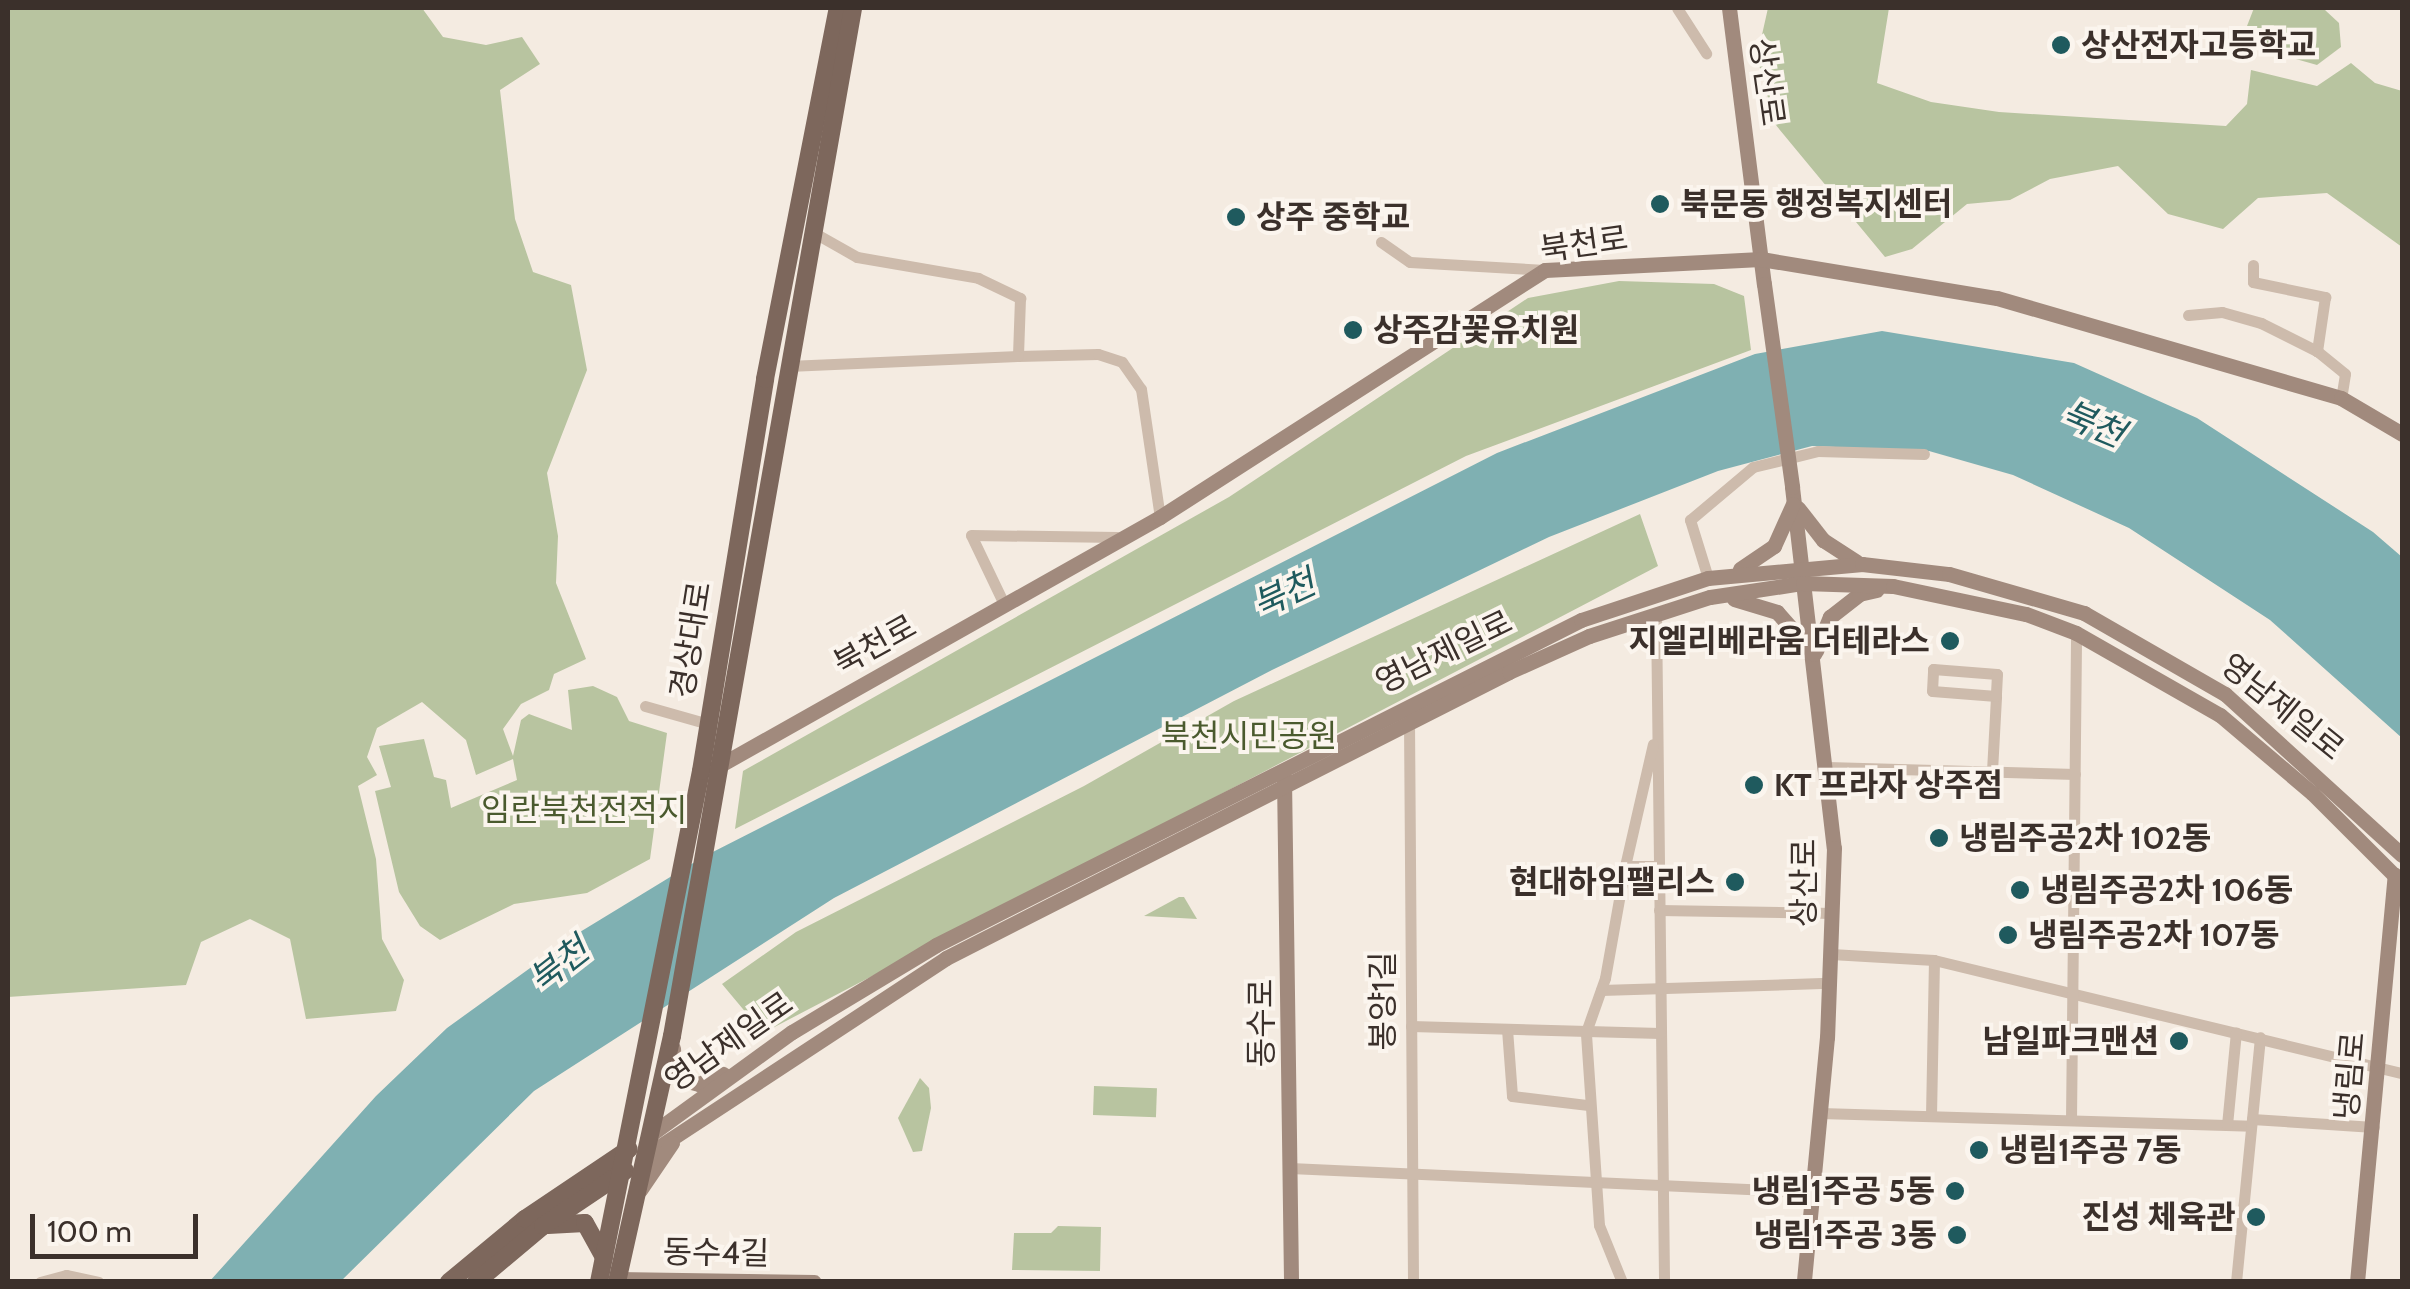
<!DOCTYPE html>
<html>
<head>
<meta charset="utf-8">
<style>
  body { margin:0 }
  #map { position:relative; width:2410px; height:1289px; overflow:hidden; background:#f4ebe1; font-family:Cabin,"Noto Sans KR",sans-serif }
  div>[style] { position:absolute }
  .green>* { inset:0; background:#b8c4a0; transform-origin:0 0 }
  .water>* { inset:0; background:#7fb0b2 }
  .street>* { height:11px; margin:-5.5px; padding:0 5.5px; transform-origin:5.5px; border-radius:5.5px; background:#cdbbac }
  .secondary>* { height:15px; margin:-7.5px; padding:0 7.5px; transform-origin:7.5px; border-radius:7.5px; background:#a18a7d }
  .primary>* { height:18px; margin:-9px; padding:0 9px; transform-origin:9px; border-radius:9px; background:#7d675c }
  .secondary-bridge>* { height:15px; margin:-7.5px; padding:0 7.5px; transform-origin:7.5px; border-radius:7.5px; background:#a18a7d }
  .dots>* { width:28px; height:28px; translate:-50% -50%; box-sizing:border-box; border:5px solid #fbf5ee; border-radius:50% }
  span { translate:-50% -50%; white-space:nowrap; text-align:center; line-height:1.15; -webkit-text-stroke:8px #fbf5ee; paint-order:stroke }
  .poi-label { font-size:32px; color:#3b302b; font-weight:700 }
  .left { translate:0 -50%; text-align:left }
  .right { translate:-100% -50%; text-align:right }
  .street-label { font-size:32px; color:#3b302b }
  .park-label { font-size:32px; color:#4a5a2e }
  .water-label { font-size:35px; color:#1f5a5e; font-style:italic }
  .frame { position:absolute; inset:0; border:10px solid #3b302b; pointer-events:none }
  .scale { position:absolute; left:30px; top:1214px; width:168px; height:45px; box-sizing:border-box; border:5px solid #3b302b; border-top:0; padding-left:12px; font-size:30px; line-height:35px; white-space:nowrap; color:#3b302b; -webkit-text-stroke:8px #fbf5ee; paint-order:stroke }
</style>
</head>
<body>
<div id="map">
  <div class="green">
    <i style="clip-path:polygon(8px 8px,422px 8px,443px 37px,486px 45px,522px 37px,540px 64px,500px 90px,515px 219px,533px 272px,571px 285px,587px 370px,547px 473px,558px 536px,556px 583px,586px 659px,554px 674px,549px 690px,521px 704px,503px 729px,513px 756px,521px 720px,529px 714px,572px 730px,568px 690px,593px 686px,617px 697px,629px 721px,667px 733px,650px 859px,587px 893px,514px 904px,440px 940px,420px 926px,399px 892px,375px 791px,391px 787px,379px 746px,424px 739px,434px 777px,446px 780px,451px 808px,517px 780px,513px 759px,476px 775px,466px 740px,422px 702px,377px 728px,367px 757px,377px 775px,358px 786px,376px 859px,382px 939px,404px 980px,396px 1011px,306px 1019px,290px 939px,250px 919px,201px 942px,186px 985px,8px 997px)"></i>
    <i style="clip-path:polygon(1768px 8px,1889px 8px,1877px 83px,1931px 102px,1999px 112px,2226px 126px,2247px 104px,2251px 70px,2317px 86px,2351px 63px,2375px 83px,2402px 91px,2402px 247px,2327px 193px,2258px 198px,2223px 229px,2168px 214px,2118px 166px,2050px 179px,2010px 200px,1967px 204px,1912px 249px,1885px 257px,1775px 124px,1757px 57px)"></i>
    <i style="clip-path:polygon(2254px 8px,2325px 10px,2339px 23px,2341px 47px,2317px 65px,2260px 49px,2247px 26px)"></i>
    <i style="clip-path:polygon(1619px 281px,1714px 284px,1744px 296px,1751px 350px,1466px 456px,735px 829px,743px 771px,1229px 497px,1528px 298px)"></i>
    <i style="clip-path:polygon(1640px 514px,1658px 566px,763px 1033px,722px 984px,796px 932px,1084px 786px,1234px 701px)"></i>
    <i style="clip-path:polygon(1184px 897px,1197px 919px,1144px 916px,1179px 897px)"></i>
    <i style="clip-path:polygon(920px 1078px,929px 1088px,931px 1108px,922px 1151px,913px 1152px,898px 1118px)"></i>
    <i style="left:1094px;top:1086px;width:63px;height:29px;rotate:2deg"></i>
    <i style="clip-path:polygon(1058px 1226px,1101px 1227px,1100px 1271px,1012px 1270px,1014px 1233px,1051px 1233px)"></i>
  </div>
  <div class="water">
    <i style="clip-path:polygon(1882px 331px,2074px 363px,2197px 418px,2373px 532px,2402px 557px,2402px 738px,2270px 620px,2129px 528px,2013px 475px,1929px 451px,1812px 446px,1718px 471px,1549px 537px,1272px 670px,834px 898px,534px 1091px,341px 1281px,209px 1282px,376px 1096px,447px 1028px,580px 932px,703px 857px,1497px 453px,1755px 354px)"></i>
  </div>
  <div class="street">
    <i style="left:1677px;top:8px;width:54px;rotate:57.2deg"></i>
    <i style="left:811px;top:231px;width:53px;rotate:29.5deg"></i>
    <i style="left:857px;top:257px;width:123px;rotate:9.8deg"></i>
    <i style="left:978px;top:278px;width:47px;rotate:25.5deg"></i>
    <i style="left:1020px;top:298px;width:58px;rotate:92deg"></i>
    <i style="left:1018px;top:356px;width:80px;rotate:-1.4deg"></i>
    <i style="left:1098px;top:354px;width:25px;rotate:18deg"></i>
    <i style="left:1122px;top:362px;width:33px;rotate:55deg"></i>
    <i style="left:1141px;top:389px;width:129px;rotate:81.6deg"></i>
    <i style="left:1381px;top:242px;width:35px;rotate:35deg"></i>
    <i style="left:1410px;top:262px;width:135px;rotate:3.4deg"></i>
    <i style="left:2253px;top:265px;width:17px;rotate:90deg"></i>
    <i style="left:2253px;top:282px;width:74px;rotate:11.8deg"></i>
    <i style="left:2325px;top:297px;width:55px;rotate:98.4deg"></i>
    <i style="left:2188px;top:315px;width:34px;rotate:-5deg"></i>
    <i style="left:2222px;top:312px;width:41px;rotate:15.8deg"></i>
    <i style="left:2261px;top:323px;width:63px;rotate:26.6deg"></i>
    <i style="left:2317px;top:351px;width:36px;rotate:39deg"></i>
    <i style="left:2345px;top:374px;width:24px;rotate:99deg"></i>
    <i style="left:788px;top:366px;width:230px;rotate:-2.5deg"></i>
    <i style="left:1708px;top:578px;width:61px;rotate:-107.2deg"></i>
    <i style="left:1690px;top:520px;width:82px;rotate:-40.1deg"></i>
    <i style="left:1753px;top:467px;width:67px;rotate:-13.8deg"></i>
    <i style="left:1818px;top:451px;width:106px;rotate:1.6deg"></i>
    <i style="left:1004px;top:604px;width:76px;rotate:-115.6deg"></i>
    <i style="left:971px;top:535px;width:146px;rotate:0.8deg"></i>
    <i style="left:1656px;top:613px;width:669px;rotate:89.31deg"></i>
    <i style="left:645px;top:706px;width:66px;rotate:15.9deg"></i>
    <i style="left:1409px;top:721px;width:561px;rotate:89.59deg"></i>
    <i style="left:1827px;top:767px;width:248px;rotate:1.6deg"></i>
    <i style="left:1992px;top:771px;width:75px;rotate:-86.9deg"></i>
    <i style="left:1996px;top:696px;width:64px;rotate:-175.5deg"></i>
    <i style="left:1932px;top:691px;width:22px;rotate:-87deg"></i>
    <i style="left:1933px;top:669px;width:64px;rotate:4.5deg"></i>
    <i style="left:1997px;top:674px;width:22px;rotate:93deg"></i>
    <i style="left:1625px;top:866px;width:125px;rotate:-77.1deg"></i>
    <i style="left:1659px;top:910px;width:174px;rotate:1deg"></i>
    <i style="left:1831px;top:954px;width:103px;rotate:3.3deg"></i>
    <i style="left:1934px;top:960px;width:481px;rotate:13.6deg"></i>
    <i style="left:1601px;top:990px;width:228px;rotate:-1.8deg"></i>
    <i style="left:1411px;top:1026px;width:249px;rotate:1.6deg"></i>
    <i style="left:1507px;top:1029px;width:67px;rotate:85.7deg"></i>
    <i style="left:1512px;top:1096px;width:77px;rotate:6.8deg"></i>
    <i style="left:1820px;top:1113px;width:431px;rotate:1.7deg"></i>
    <i style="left:1931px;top:1116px;width:156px;rotate:-88.9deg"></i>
    <i style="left:2252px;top:1119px;width:122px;rotate:3.8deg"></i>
    <i style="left:2071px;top:1120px;width:487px;rotate:-89.4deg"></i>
    <i style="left:2227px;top:1125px;width:93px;rotate:-84.5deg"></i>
    <i style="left:1290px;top:1168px;width:522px;rotate:2.64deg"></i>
    <i style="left:40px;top:1282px;width:27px;rotate:-15deg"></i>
    <i style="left:66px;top:1275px;width:33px;rotate:12deg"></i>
    <i style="left:1622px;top:1282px;width:61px;rotate:-112deg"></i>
    <i style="left:1599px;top:1225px;width:193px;rotate:-93.9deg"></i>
    <i style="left:1586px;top:1032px;width:57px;rotate:-70.6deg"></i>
    <i style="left:1605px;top:978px;width:114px;rotate:-79.9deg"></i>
    <i style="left:1625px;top:866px;width:33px"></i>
    <i style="left:2236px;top:1282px;width:246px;rotate:-84.4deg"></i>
  </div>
  <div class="secondary">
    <i style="left:1729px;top:8px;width:278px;rotate:82.8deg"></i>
    <i style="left:1792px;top:487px;width:363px;rotate:83.4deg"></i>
    <i style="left:1834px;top:848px;width:189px;rotate:92.1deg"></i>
    <i style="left:1827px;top:1037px;width:246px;rotate:95.4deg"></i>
    <i style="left:1798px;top:508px;width:41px;rotate:52deg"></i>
    <i style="left:1823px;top:540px;width:40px;rotate:32.9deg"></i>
    <i style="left:1740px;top:569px;width:41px;rotate:-34.1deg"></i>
    <i style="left:1774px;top:546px;width:46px;rotate:-65.7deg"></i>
    <i style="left:1734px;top:599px;width:45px;rotate:16.8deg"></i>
    <i style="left:1777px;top:612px;width:56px;rotate:48.6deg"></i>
    <i style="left:1816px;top:651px;width:37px;rotate:-68deg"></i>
    <i style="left:1830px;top:617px;width:37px;rotate:-38deg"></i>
    <i style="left:1859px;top:594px;width:18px;rotate:-13deg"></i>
    <i style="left:715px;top:768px;width:511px;rotate:-29.42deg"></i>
    <i style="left:1160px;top:517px;width:457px;rotate:-32.7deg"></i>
    <i style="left:1545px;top:270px;width:216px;rotate:-2.9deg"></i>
    <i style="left:1761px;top:259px;width:239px;rotate:9.4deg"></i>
    <i style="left:1997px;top:298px;width:358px;rotate:16.2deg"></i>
    <i style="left:2341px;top:398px;width:71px;rotate:30.5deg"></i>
    <i style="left:1284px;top:778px;width:504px;rotate:89.2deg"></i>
    <i style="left:673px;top:1048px;width:21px;rotate:87deg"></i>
    <i style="left:674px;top:1069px;width:15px;rotate:48deg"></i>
    <i style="left:684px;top:1080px;width:16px;rotate:15deg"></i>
    <i style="left:699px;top:1084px;width:26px;rotate:-23deg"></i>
    <i style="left:650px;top:1135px;width:175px;rotate:-36deg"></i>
    <i style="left:792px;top:1032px;width:168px;rotate:-31.1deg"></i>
    <i style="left:936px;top:945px;width:722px;rotate:-26.74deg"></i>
    <i style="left:1581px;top:620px;width:134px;rotate:-18.3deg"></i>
    <i style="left:1708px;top:578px;width:155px;rotate:-5.2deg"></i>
    <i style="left:1862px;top:564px;width:88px;rotate:6.6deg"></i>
    <i style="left:1949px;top:574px;width:141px;rotate:16.1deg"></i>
    <i style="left:2084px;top:613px;width:163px;rotate:29.9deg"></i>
    <i style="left:2225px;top:694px;width:239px;rotate:42.3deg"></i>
    <i style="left:645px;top:1156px;width:360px;rotate:-33.3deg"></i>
    <i style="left:946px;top:958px;width:631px;rotate:-26.93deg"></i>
    <i style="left:1509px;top:672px;width:88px;rotate:-24.2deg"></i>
    <i style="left:1589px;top:636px;width:127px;rotate:-17.9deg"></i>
    <i style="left:1710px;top:597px;width:94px;rotate:-8.6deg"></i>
    <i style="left:1803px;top:583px;width:90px;rotate:1.9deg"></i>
    <i style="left:1893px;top:586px;width:136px;rotate:11.9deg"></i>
    <i style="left:2026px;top:614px;width:53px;rotate:20.8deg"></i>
    <i style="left:2076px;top:633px;width:166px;rotate:29.7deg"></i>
    <i style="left:2220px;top:715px;width:121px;rotate:40.3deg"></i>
    <i style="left:2312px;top:793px;width:127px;rotate:45deg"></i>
    <i style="left:640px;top:1190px;width:57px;rotate:-55.8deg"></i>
    <i style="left:617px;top:1279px;width:197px;rotate:0.9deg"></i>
    <i style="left:2357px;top:1282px;width:409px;rotate:-84.7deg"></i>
  </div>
  <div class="primary">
    <i style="left:548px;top:1225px;width:37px;rotate:-3deg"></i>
    <i style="left:585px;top:1223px;width:39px;rotate:61deg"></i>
    <i style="left:449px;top:1282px;width:99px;rotate:-39.7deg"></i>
    <i style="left:525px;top:1219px;width:125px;rotate:-33.9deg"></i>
    <i style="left:476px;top:1282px;width:87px;rotate:-39.9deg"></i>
    <i style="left:543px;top:1226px;width:99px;rotate:-33.9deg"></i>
    <i style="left:599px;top:1282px;width:521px;rotate:-78.71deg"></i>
    <i style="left:701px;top:771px;width:397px;rotate:-80.7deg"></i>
    <i style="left:765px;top:379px;width:378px;rotate:-78.9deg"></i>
    <i style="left:617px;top:1282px;width:252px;rotate:-77.4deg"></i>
    <i style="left:672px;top:1036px;width:1044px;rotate:-80.01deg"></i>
  </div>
  <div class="secondary-bridge">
    <i style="left:1764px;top:284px;width:205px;rotate:82.1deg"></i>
  </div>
  <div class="dots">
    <i style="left:2061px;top:45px;background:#1f5a5e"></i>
    <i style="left:1660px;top:204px;background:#1f5a5e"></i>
    <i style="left:1236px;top:217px;background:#1f5a5e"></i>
    <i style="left:1353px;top:330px;background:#1f5a5e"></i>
    <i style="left:1950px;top:641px;background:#1f5a5e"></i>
    <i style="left:1754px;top:785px;background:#1f5a5e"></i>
    <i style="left:1939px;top:838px;background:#1f5a5e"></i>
    <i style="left:1735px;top:882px;background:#1f5a5e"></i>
    <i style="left:2020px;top:890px;background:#1f5a5e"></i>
    <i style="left:2008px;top:935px;background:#1f5a5e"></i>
    <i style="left:2179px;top:1041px;background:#1f5a5e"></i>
    <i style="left:1979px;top:1150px;background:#1f5a5e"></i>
    <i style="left:1955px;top:1191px;background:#1f5a5e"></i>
    <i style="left:2256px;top:1217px;background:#1f5a5e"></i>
    <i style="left:1957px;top:1235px;background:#1f5a5e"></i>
  </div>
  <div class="poi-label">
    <span class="left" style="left:2081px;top:45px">상산전자고등학교</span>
    <span class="left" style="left:1680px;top:204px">북문동 행정복지센터</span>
    <span class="left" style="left:1256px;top:217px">상주 중학교</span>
    <span class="left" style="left:1373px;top:330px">상주감꽃유치원</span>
    <span class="right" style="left:1930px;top:641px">지엘리베라움 더테라스</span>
    <span class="left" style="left:1774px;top:785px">KT 프라자 상주점</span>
    <span class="left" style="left:1959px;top:838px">냉림주공2차 102동</span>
    <span class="right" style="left:1715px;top:882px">현대하임팰리스</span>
    <span class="left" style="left:2040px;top:890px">냉림주공2차 106동</span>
    <span class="left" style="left:2028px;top:935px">냉림주공2차 107동</span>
    <span class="right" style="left:2159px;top:1041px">남일파크맨션</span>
    <span class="left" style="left:1999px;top:1150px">냉림1주공 7동</span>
    <span class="right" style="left:1935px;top:1191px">냉림1주공 5동</span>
    <span class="right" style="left:2236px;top:1217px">진성 체육관</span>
    <span class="right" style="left:1937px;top:1235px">냉림1주공 3동</span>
  </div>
  <div class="street-label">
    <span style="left:1767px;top:82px;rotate:82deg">상산로</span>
    <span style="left:1584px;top:244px;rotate:-8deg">북천로</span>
    <span style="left:691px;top:640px;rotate:-81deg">경상대로</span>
    <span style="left:875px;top:645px;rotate:-29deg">북천로</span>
    <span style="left:1444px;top:652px;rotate:-26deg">영남제일로</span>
    <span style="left:2282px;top:707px;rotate:39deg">영남제일로</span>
    <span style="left:1804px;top:883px;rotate:-90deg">상산로</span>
    <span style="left:1383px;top:1001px;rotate:-90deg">봉양1길</span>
    <span style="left:1261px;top:1023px;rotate:-90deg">동수로</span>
    <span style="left:729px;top:1042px;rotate:-35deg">영남제일로</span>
    <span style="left:2350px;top:1076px;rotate:-85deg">냉림로</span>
    <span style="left:716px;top:1253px;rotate:1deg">동수4길</span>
  </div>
  <div class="park-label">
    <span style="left:1249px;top:736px">북천시민공원</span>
    <span style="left:584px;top:810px">임란북천전적지</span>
  </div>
  <div class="water-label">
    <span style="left:2093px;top:424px;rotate:23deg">북천</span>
    <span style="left:1284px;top:594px;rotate:-25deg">북천</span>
    <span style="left:559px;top:965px;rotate:-38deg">북천</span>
  </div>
  <div class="frame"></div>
  <div class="scale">100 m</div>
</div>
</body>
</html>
